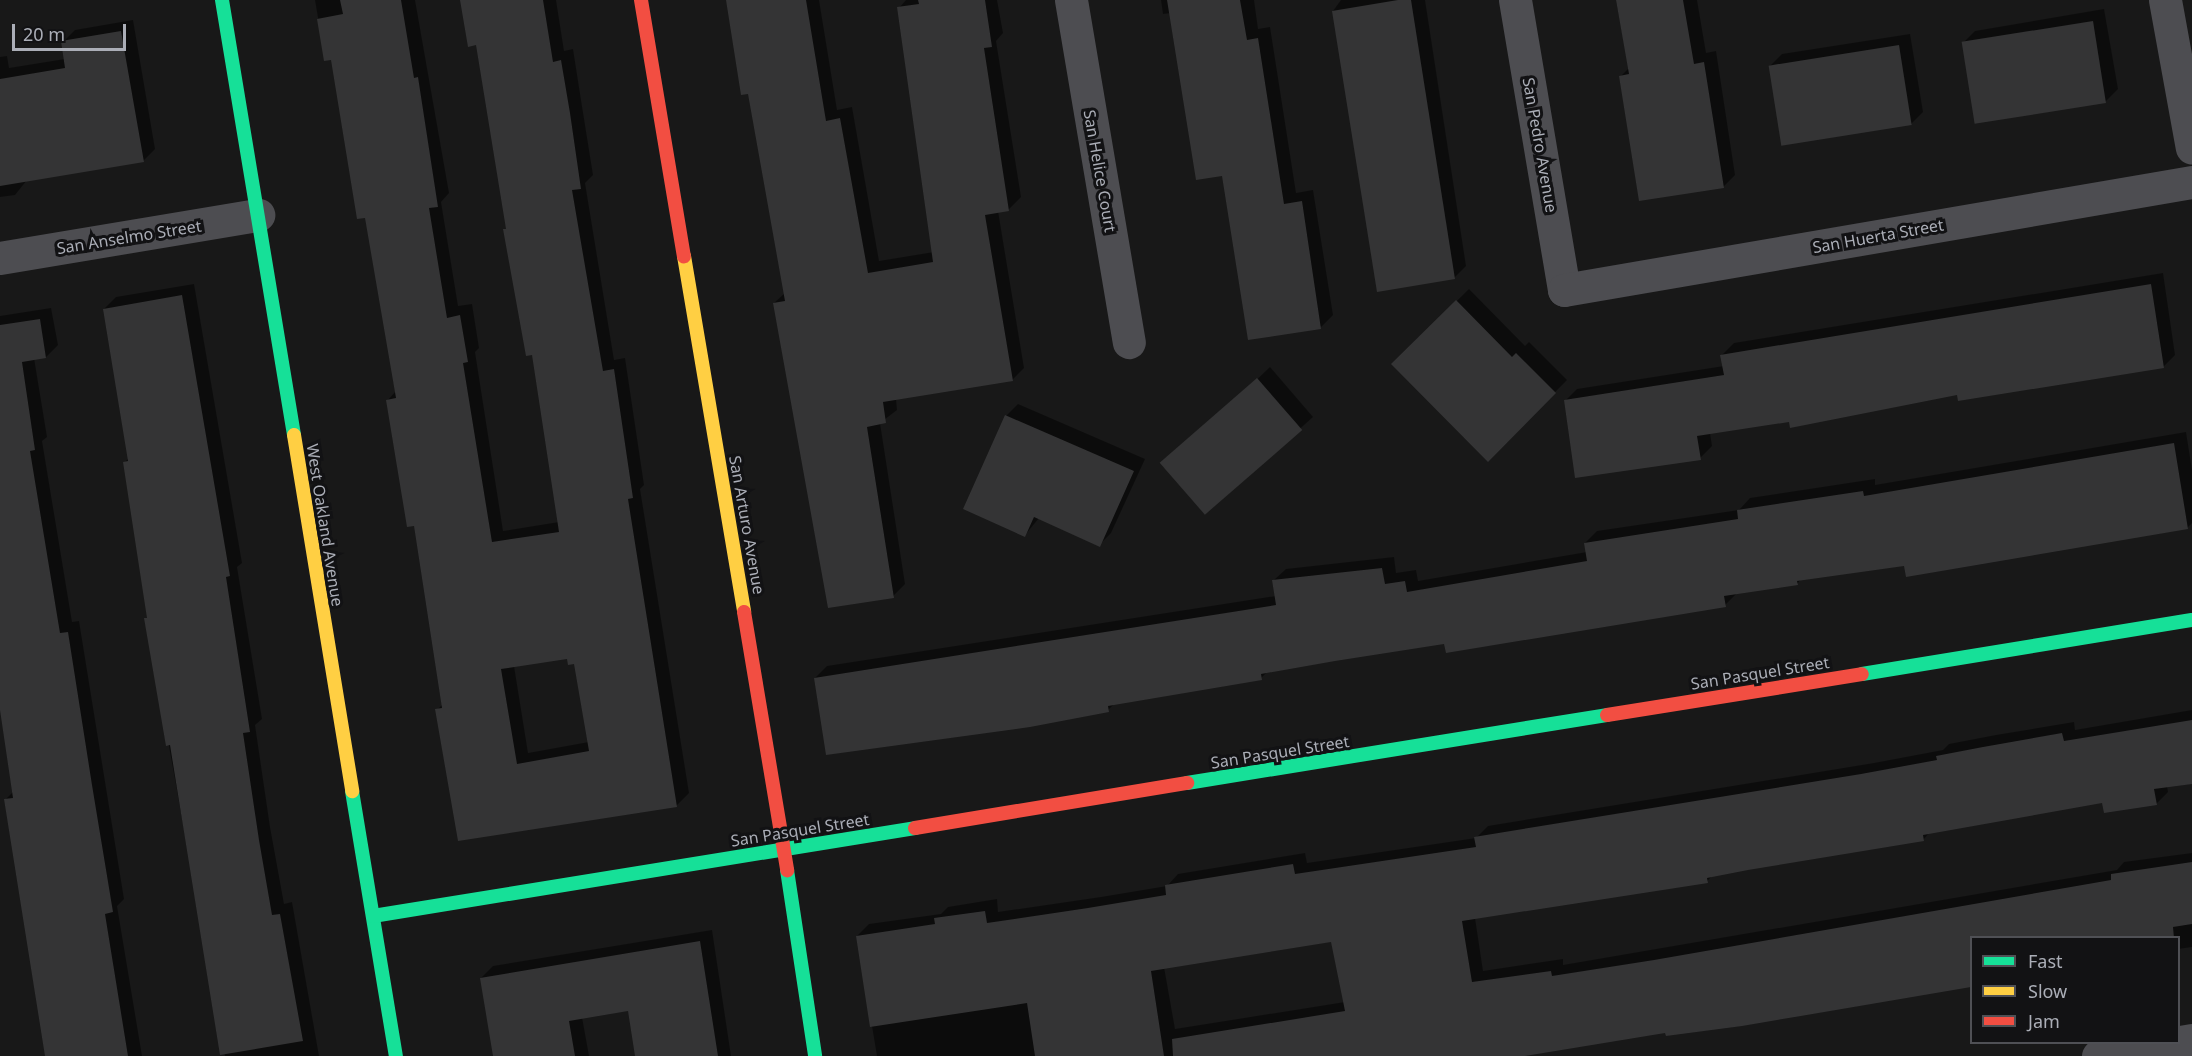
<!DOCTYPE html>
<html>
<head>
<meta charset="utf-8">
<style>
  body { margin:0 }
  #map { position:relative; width:2192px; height:1056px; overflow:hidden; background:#181818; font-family:"Noto Sans",sans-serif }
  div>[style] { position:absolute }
  .shadow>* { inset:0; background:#0007 }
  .building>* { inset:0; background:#343435; transform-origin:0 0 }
  .street>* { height:33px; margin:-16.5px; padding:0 16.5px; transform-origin:16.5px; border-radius:16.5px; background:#4d4d51 }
  .fast>* { height:14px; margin:-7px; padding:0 7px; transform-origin:7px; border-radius:7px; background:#16e098 }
  .slow>* { height:14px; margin:-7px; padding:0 7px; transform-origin:7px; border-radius:7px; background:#ffcf43 }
  .jam>* { height:14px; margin:-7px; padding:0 7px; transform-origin:7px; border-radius:7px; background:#f24e42 }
  span { translate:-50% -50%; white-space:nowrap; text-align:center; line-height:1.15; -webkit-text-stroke:6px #121214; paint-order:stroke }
  .street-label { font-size:16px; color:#abaeb7 }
  .legend { position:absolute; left:1970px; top:936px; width:210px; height:108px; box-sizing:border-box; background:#121214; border:2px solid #4f5055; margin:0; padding:8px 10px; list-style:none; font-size:18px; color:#abaeb7 }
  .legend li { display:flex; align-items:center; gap:12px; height:30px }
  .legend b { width:30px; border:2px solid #4f5055 }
  .scale { position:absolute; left:12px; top:24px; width:114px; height:27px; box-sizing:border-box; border:3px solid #abaeb7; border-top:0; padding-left:8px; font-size:18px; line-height:21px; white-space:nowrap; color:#abaeb7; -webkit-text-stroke:4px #121214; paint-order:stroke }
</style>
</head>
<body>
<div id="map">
  <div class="shadow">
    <i style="clip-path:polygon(evenodd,315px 0,415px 0,449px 193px,441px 202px,458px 306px,472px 304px,479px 348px,475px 352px,503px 531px,559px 522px,533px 354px,505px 230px,508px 227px,478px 44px,462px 0,556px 0,564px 51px,573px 49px,581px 100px,593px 175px,585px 183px,614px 360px,625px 358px,644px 485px,640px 489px,689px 793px,677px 805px,459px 839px,437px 710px,443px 704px,415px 524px,387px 401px,396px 391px,366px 216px,333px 58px,325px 59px,315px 0,568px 657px,575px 662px,589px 742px,528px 753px,514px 666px,568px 657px)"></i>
    <i style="clip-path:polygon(727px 0,819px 0,837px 110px,852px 107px,879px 261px,934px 252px,899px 8px,906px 0,997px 0,1003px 33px,996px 41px,1021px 197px,1009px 209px,998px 211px,1024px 368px,1012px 380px,896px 399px,897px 410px,880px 423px,905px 584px,893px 596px,774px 303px,785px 293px,749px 92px)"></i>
    <i style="clip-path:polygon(1161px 0,1254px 0,1258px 29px,1270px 27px,1296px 193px,1313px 190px,1333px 315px,1321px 327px,1223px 174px,1171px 13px,1163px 14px)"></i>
    <i style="clip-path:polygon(1341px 0,1425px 0,1466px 266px,1454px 278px,1333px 11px)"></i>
    <i style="clip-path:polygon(1616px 0,1697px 0,1706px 53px,1716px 51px,1735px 175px,1723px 187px,1621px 76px,1629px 68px)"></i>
    <i style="clip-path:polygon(2104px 9px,2118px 89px,2106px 101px,1963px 43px,1975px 31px)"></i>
    <i style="clip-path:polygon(133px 20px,155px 149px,143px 161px,27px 180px,15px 195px,0 197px,0 57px,7px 56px,9px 68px,65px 59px,63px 42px,75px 30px)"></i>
    <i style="clip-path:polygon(1910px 34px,1923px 112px,1911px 124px,1770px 66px,1782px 54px)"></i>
    <i style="clip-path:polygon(2163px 273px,2175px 355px,2163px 367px,1958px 393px,1792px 427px,1791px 420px,1710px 433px,1712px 446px,1700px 458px,1565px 401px,1577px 389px,1724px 366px,1722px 355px,1734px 343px)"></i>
    <i style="clip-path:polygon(194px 284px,242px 563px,237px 567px,262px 719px,255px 725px,270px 827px,284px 904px,292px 902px,319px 1056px,225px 1056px,146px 619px,148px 616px,124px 463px,129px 458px,104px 309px,116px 297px)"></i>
    <i style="clip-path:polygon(1469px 289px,1525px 346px,1529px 342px,1567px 380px,1488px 460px,1393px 364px)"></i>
    <i style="clip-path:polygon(51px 308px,58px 345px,46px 357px,34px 358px,47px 437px,42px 441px,72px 622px,79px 621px,124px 899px,117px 906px,142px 1056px,47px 1056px,6px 799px,13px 792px,0 700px,0 316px)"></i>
    <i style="clip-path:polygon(1270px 367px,1313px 417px,1206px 513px,1178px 455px)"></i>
    <i style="clip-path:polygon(1018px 404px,1145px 459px,1111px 533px,1099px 545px,1039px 518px,1025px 535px,965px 508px,1006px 416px)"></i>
    <i style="clip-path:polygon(2186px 432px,2192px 470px,2192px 523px,2187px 528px,1801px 579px,1797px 584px,1738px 592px,1725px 605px,1445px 642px,1268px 671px,1261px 678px,1115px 703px,1108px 710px,815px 678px,827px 666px,1276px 596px,1274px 580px,1286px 569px,1394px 557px,1396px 573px,1416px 570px,1418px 581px,1587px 552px,1585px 543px,1597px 531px,1739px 510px,1750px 498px,1875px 479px,1875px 485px)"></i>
    <i style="clip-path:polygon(evenodd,2192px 710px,2192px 782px,2167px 786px,2168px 792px,2156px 804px,2103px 801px,1930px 832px,1923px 840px,1713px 875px,1707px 881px,1475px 918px,1483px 971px,1563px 959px,1563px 965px,2117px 870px,2124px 862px,2192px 853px,2192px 947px,2178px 949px,2178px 938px,1972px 938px,1972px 986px,1742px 1024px,1667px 1032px,1516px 1056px,877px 1056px,857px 936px,869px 924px,941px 914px,948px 907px,997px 899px,998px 912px,1101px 897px,1167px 886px,1178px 874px,1305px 853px,1307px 863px,1476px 838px,1488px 826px,1874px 763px,1943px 750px,1949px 744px,1996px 735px,2074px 722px,2075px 730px,2192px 710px,1332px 941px,1345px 1002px,1175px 1029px,1164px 967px,1332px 941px)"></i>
    <i style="clip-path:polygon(712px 930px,731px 1056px,648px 1056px,630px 1010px,582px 1017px,589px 1056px,495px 1056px,481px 978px,493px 966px)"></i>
  </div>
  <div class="building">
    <i style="clip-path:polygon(evenodd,340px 0,401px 0,414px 78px,418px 77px,438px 207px,429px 208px,447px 318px,460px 315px,468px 362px,463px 363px,492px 542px,559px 532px,532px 355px,526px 356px,503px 229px,506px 229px,476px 45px,468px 47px,460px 0,543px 0,553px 62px,561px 60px,570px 113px,581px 189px,572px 190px,603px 371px,614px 369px,633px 498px,628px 499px,677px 807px,458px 841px,435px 709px,442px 708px,414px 526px,407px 527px,386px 400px,396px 398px,365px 218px,357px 219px,331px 60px,324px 61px,317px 19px,343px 14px,340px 0,567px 659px,568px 665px,574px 664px,589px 751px,517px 764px,501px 669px,567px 659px)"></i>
    <i style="clip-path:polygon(726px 0,806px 0,826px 121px,840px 118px,868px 273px,933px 262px,897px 7px,919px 4px,918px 0,985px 0,992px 47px,984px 48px,1009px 211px,985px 215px,1013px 381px,883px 402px,886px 423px,867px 427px,894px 598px,828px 608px,773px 303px,785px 301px,748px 94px,741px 95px)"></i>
    <i style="clip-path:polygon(1167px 0,1240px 0,1247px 40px,1258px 38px,1284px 204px,1302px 201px,1321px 329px,1248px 340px,1222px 176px,1196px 180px)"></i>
    <i style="clip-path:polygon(1398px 0,1411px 0,1455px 279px,1377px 292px,1332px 11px)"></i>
    <i style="clip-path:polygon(1616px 0,1683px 0,1694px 64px,1704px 62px,1724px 188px,1639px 201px,1619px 76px,1629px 74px)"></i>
    <i style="left:2093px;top:21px;width:83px;height:133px;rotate:81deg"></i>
    <i style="clip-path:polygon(121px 31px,144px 162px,0 186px,0 79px,65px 68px,61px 41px)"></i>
    <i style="left:1899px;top:45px;width:81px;height:132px;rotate:81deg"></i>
    <i style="clip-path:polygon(2151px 284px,2164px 368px,1958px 401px,1957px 395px,1790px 428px,1789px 422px,1697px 436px,1701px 460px,1575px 478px,1564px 400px,1724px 375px,1720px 355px)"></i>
    <i style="clip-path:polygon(182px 295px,230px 576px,226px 577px,250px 732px,243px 733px,259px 840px,272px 915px,280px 914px,303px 1041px,220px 1055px,170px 745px,166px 746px,144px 618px,147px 618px,123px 462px,128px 461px,103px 309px)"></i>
    <i style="clip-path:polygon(1456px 300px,1512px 357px,1516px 353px,1556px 393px,1488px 462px,1391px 364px)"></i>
    <i style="clip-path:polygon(40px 319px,46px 358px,22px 362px,35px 450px,30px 451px,60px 633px,68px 632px,92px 785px,113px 912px,105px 914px,128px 1056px,45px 1056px,4px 799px,13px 798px,0 710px,0 325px)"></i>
    <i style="left:1257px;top:378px;width:69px;height:129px;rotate:49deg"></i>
    <i style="clip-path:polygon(1005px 415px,1134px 471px,1100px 547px,1034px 517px,1025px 537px,963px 509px)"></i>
    <i style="clip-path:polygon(2174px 443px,2188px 529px,1906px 577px,1904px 566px,1797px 581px,1798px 585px,1724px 596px,1726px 607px,1446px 653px,1444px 644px,1335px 661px,1261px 674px,1262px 680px,1108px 706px,1109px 712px,1030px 727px,826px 755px,814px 678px,1276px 605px,1272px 580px,1382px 568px,1385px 584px,1405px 581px,1407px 592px,1587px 561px,1584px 543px,1738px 519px,1737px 510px,1863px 491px,1864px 496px)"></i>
    <i style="clip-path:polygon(2192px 720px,2192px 784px,2154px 789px,2157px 805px,2104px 813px,2102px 803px,1923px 835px,1924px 841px,1748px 870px,1707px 878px,1708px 883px,1462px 921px,1472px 982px,1551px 971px,1552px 976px,1654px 960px,2111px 880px,2111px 874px,2192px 862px,2192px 924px,2173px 927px,2174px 938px,1971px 938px,1971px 987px,1742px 1026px,1666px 1036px,1665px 1033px,1525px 1056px,1173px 1056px,1172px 1039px,1345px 1011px,1331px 942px,1151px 971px,1164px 1056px,1035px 1056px,1027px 1003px,870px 1027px,856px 936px,935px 924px,934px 918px,985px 911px,987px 923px,1088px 908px,1166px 895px,1165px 885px,1293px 864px,1295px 874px,1476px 847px,1474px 837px,1861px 774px,1937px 760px,1936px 756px,1983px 747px,2062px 733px,2064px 741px)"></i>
    <i style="clip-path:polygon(700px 941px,718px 1056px,635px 1056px,628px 1011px,569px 1021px,575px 1056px,493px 1056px,480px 978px)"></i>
  </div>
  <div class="street">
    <i style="left:1071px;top:0;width:347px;rotate:80.4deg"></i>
    <i style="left:1515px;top:0;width:294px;rotate:80.4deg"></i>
    <i style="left:1564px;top:290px;width:637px;rotate:-9.76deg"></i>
    <i style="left:2165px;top:0;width:150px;rotate:79.7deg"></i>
    <i style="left:0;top:258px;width:262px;rotate:-9.5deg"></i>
    <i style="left:2098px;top:1056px;width:95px;rotate:-9.7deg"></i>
  </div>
  <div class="fast">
    <i style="left:222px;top:0;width:441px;rotate:80.6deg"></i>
    <i style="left:1862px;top:674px;width:334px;rotate:-9.3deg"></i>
    <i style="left:1187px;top:783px;width:425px;rotate:-9.2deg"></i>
    <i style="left:352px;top:791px;width:269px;rotate:80.6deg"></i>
    <i style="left:787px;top:870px;width:188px;rotate:81.4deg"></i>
    <i style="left:373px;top:916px;width:549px;rotate:-9.22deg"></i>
  </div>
  <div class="slow">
    <i style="left:684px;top:256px;width:361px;rotate:80.4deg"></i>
    <i style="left:294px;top:435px;width:361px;rotate:80.7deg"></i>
  </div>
  <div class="jam">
    <i style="left:641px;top:0;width:260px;rotate:80.5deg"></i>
    <i style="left:744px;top:612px;width:262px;rotate:80.5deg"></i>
    <i style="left:1607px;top:715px;width:258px;rotate:-9.1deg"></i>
    <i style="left:915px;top:828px;width:276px;rotate:-9.4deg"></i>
  </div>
  <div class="street-label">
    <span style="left:1540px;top:145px;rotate:80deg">San Pedro Avenue</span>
    <span style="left:1100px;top:171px;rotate:80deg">San Helice Court</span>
    <span style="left:1878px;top:236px;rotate:-10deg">San Huerta Street</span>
    <span style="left:129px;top:237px;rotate:-9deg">San Anselmo Street</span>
    <span style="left:325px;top:525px;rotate:81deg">West Oakland Avenue</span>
    <span style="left:747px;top:525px;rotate:80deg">San Arturo Avenue</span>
    <span style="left:1760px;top:673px;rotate:-9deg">San Pasquel Street</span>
    <span style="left:1280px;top:752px;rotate:-9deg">San Pasquel Street</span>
    <span style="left:800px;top:830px;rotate:-9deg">San Pasquel Street</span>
  </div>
  <ul class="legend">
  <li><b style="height:8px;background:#16e098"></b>Fast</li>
  <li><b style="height:8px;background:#ffcf43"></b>Slow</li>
  <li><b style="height:8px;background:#f24e42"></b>Jam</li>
  </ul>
  <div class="scale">20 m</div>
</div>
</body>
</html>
